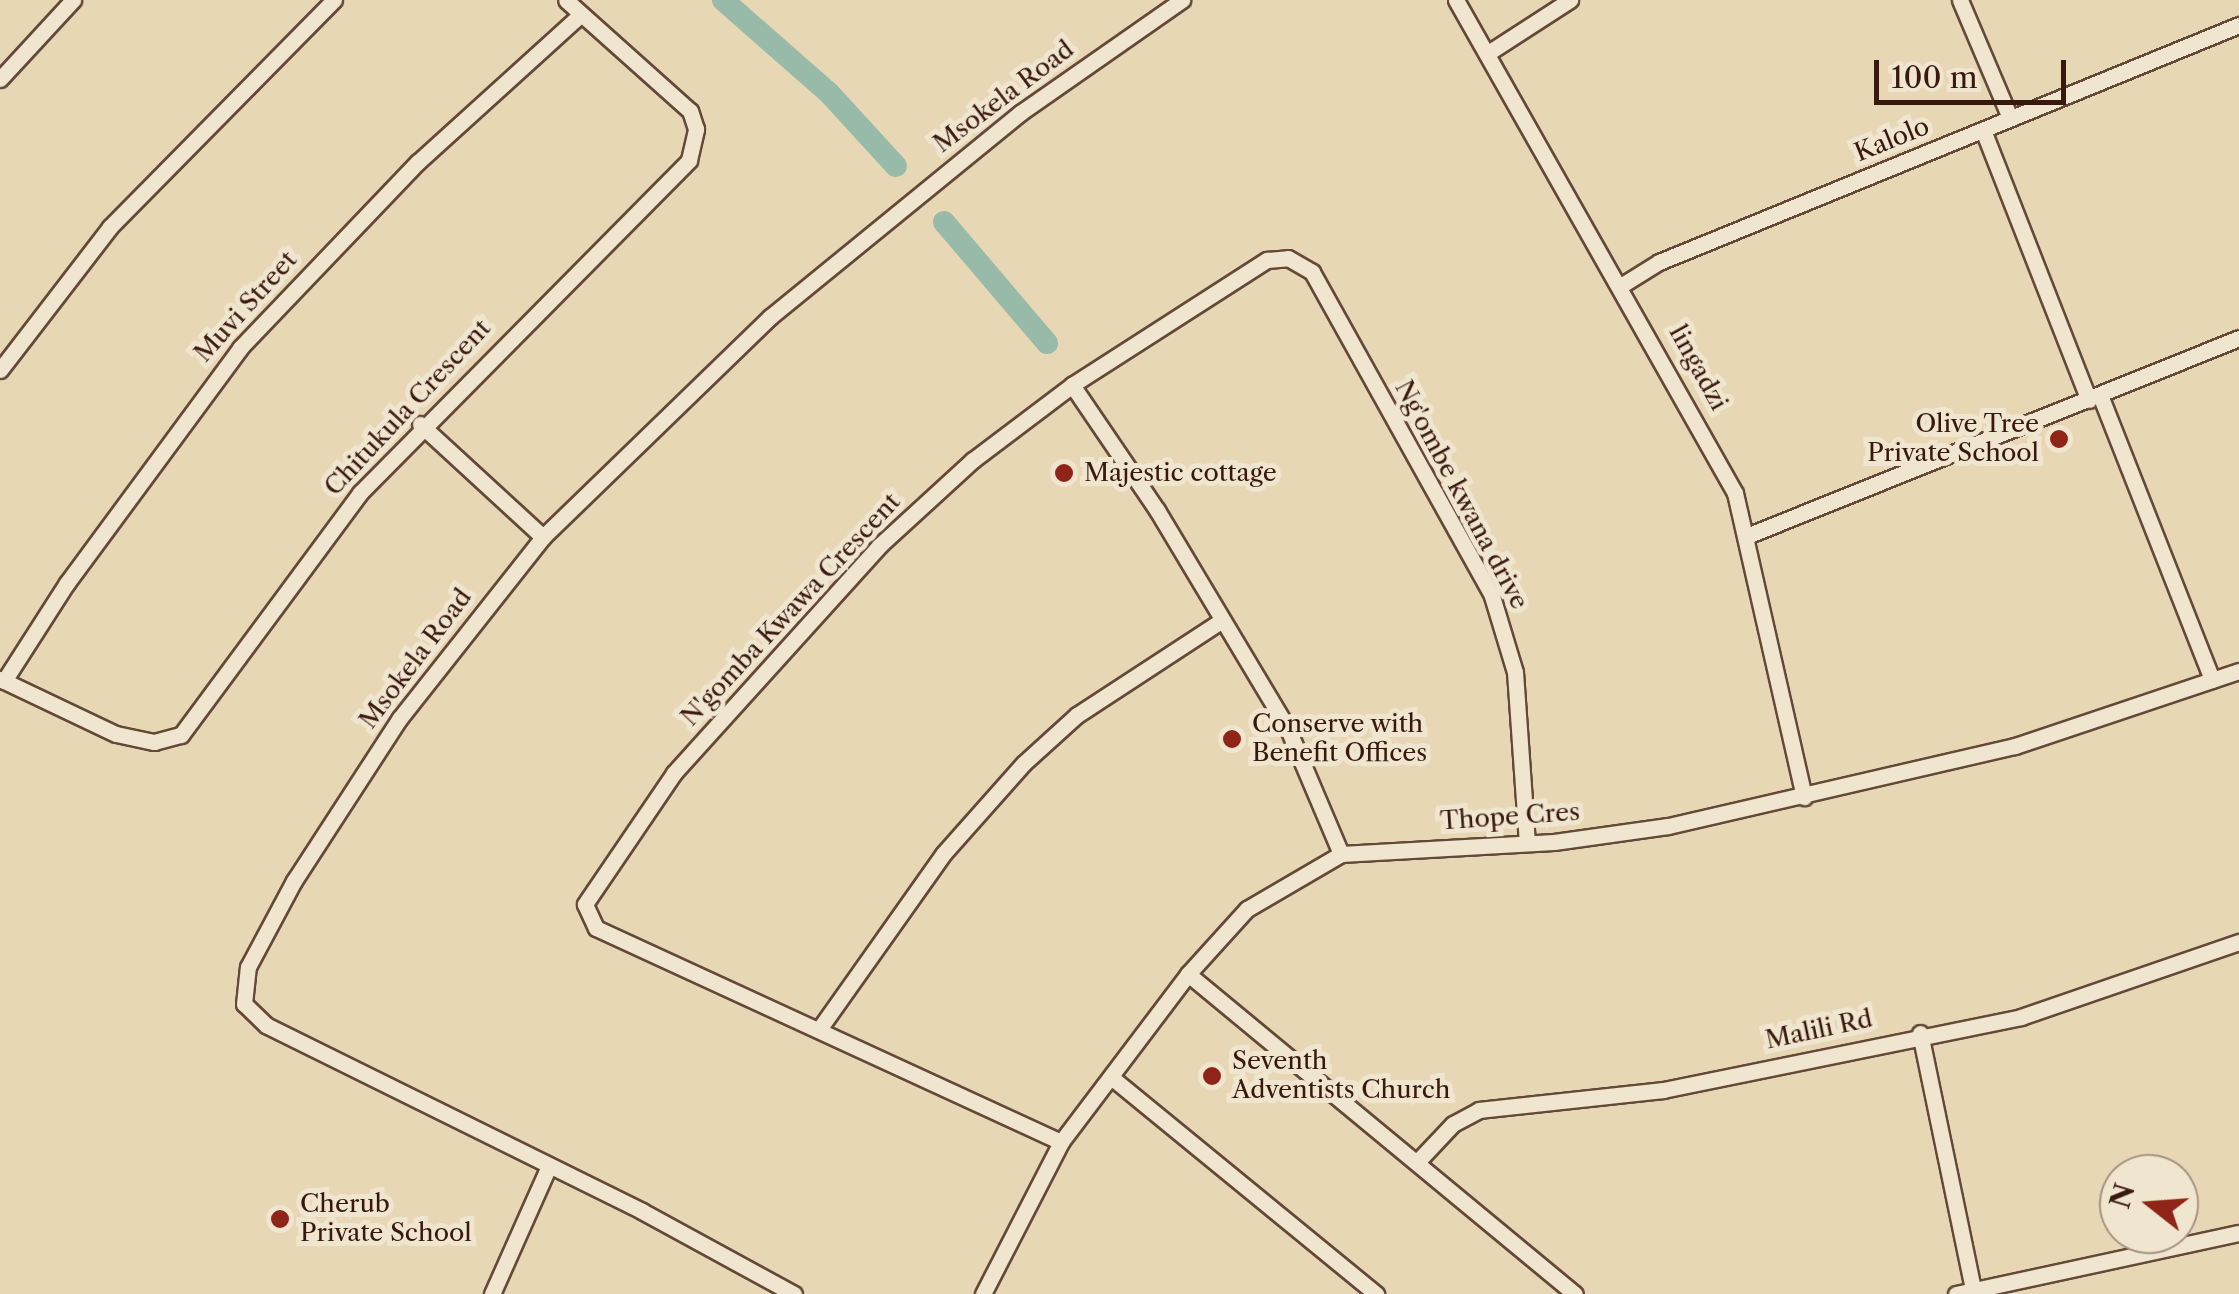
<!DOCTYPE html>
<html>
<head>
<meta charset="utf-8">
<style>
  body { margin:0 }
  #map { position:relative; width:2239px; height:1294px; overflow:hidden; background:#e8d7b5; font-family:"Libre Caslon Text",serif }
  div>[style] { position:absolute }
  .river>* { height:22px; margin:-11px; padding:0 11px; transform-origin:11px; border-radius:11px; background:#98baa8 }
  .roads { filter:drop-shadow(2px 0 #644838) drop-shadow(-2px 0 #644838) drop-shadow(0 2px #644838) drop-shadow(0 -2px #644838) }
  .street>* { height:15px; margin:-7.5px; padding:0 7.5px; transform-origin:7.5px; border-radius:7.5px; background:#f0e5cf }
  .dots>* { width:28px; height:28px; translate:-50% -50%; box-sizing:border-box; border:5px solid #f0e5cf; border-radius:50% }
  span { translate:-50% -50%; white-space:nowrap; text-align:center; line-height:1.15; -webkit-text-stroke:10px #f0e5cf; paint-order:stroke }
  .street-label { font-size:25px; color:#38190e }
  .poi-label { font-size:25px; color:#38190e }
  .right { translate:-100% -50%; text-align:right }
  .left { translate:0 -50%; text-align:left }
  .north { position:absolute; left:2099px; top:1154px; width:100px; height:100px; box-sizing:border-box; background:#f0e5cf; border:2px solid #a69382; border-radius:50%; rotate:287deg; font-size:28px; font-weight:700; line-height:40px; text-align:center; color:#38190e }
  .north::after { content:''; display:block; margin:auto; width:35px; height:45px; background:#8f2418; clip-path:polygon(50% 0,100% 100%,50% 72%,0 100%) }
  .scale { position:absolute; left:1874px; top:60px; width:192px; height:45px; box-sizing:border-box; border:5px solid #38190e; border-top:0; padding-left:12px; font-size:30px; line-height:35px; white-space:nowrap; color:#38190e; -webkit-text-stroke:8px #f0e5cf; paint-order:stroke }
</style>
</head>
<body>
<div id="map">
  <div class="river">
    <i style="left:723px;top:0;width:141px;rotate:41.3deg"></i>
    <i style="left:829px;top:93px;width:99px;rotate:47.5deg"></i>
    <i style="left:944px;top:222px;width:159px;rotate:49.6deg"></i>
  </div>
  <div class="roads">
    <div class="street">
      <i style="left:1456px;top:0;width:566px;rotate:60.49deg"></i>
      <i style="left:1735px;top:493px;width:312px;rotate:77.2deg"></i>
      <i style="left:1960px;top:0;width:128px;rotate:67deg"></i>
      <i style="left:1488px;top:53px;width:98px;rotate:-32.9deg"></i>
      <i style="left:0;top:79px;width:108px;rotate:-47.3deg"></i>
      <i style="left:1983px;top:130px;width:290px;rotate:68.6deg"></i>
      <i style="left:1622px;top:285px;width:44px;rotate:-31.9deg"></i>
      <i style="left:1659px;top:262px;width:627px;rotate:-22.23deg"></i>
      <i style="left:0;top:370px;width:180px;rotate:-52.4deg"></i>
      <i style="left:110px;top:227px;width:319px;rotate:-45.4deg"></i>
      <i style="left:1072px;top:385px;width:151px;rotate:55.8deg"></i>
      <i style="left:1157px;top:510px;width:255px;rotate:59.1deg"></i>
      <i style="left:1288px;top:729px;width:136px;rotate:67deg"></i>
      <i style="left:2100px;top:395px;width:306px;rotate:68.5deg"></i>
      <i style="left:420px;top:424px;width:167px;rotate:42.6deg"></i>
      <i style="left:1749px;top:535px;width:528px;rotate:-21.9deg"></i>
      <i style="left:0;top:679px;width:128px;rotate:25.4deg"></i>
      <i style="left:116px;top:734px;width:39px;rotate:12deg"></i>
      <i style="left:154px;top:742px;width:28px;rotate:-15deg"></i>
      <i style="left:181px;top:735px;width:301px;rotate:-53.5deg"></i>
      <i style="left:360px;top:493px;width:468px;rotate:-45.3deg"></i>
      <i style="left:689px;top:160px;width:32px;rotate:-77deg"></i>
      <i style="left:696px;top:129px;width:19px;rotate:-108deg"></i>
      <i style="left:690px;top:111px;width:166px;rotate:-138.2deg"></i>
      <i style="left:4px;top:681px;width:117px;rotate:-57.3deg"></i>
      <i style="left:67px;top:583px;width:292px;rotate:-53.6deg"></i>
      <i style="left:240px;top:348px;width:257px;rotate:-46.3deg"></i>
      <i style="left:418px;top:162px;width:220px;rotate:-42.2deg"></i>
      <i style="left:1188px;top:974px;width:502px;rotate:39.59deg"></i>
      <i style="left:820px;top:1028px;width:214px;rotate:-54.7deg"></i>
      <i style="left:944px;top:853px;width:120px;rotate:-48.4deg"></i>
      <i style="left:1024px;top:763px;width:72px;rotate:-42.2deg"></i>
      <i style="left:1077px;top:715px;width:173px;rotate:-33.2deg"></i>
      <i style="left:1920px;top:1033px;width:262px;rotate:78.3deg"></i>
      <i style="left:1111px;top:1077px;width:343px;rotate:39.3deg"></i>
      <i style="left:1061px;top:1142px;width:512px;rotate:-155.29deg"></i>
      <i style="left:596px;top:928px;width:26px;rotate:-115deg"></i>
      <i style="left:585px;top:904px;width:158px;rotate:-55.8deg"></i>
      <i style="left:674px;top:773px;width:306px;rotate:-47.9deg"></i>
      <i style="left:879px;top:546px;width:127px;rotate:-42.5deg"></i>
      <i style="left:973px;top:460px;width:124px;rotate:-37.1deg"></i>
      <i style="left:1072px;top:385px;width:232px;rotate:-32.7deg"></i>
      <i style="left:1267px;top:260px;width:21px;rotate:-5deg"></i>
      <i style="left:1288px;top:258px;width:28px;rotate:30deg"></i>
      <i style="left:1312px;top:272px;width:371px;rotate:60.9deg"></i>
      <i style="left:1492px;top:596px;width:79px;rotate:73.2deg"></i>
      <i style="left:1515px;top:672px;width:171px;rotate:86deg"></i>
      <i style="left:1418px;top:1161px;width:51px;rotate:-46.6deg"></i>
      <i style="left:1453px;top:1124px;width:30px;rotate:-28deg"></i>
      <i style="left:1479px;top:1110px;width:185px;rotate:-6.2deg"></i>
      <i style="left:1663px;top:1090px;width:365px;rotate:-11.5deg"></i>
      <i style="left:2021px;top:1017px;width:231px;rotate:-19deg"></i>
      <i style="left:492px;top:1294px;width:140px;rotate:-66deg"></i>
      <i style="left:794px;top:1294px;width:173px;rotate:-151.4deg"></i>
      <i style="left:642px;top:1211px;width:419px;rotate:-153.7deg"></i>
      <i style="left:266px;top:1025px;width:30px;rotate:-136deg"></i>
      <i style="left:244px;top:1004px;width:37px;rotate:-84deg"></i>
      <i style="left:248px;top:967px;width:98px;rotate:-61.9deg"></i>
      <i style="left:294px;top:881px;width:194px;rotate:-57deg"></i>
      <i style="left:400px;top:718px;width:231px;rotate:-51.7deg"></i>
      <i style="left:543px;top:537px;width:316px;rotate:-44.1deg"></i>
      <i style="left:770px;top:317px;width:323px;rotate:-39.2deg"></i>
      <i style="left:1020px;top:113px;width:198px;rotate:-34.9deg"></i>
      <i style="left:983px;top:1294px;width:171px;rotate:-62.8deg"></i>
      <i style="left:1061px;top:1142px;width:211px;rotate:-52.9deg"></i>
      <i style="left:1188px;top:974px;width:88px;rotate:-47.8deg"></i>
      <i style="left:1247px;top:909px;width:109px;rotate:-30.3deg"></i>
      <i style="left:1341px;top:854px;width:213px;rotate:-3.2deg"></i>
      <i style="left:1554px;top:842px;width:115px;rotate:-8deg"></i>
      <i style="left:1668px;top:826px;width:356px;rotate:-13deg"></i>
      <i style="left:2015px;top:746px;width:236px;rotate:-18.5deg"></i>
      <i style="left:1956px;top:1294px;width:289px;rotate:-12.2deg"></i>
    </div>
  </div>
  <div class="dots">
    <i style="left:2059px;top:439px;background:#8f2418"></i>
    <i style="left:1064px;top:473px;background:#8f2418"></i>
    <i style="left:1232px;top:739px;background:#8f2418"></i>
    <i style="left:1212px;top:1076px;background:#8f2418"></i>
    <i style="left:280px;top:1219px;background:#8f2418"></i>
  </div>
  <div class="street-label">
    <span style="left:1004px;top:97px;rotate:-37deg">Msokela Road</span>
    <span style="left:1892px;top:140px;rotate:-22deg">Kalolo</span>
    <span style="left:246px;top:307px;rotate:-48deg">Muvi Street</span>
    <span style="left:1698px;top:368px;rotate:61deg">lingadzi</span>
    <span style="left:408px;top:408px;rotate:-47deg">Chitukula Crescent</span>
    <span style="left:1461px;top:495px;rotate:62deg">Ng'ombe kwana drive</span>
    <span style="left:791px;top:610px;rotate:-47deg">N'gomba Kwawa Crescent</span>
    <span style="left:416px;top:659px;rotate:-53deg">Msokela Road</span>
    <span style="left:1510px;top:817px;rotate:-4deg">Thope Cres</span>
    <span style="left:1819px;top:1030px;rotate:-12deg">Malili Rd</span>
  </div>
  <div class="poi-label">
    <span class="right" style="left:2039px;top:439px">Olive Tree<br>Private School</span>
    <span class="left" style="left:1084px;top:473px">Majestic cottage</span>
    <span class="left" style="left:1252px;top:739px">Conserve with<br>Benefit Offices</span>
    <span class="left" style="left:1232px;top:1076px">Seventh<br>Adventists Church</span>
    <span class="left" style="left:300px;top:1219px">Cherub<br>Private School</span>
  </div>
  <div class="north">N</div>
  <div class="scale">100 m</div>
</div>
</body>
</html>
